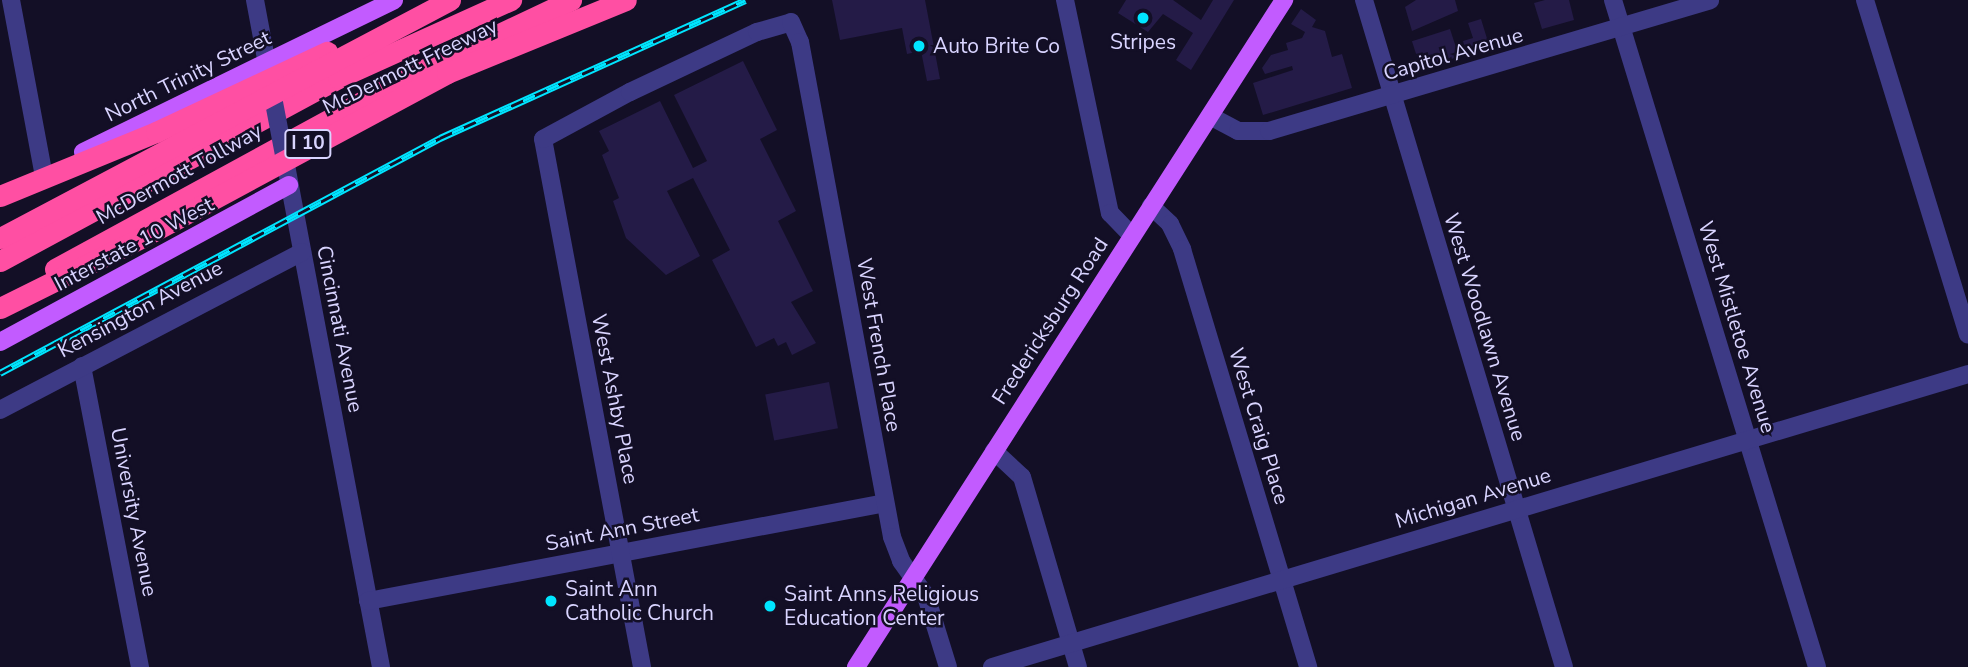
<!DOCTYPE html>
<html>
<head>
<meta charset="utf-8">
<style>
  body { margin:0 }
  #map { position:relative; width:1968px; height:667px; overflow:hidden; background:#130f26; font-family:"Nunito Sans",sans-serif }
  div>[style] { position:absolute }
  .building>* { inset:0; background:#241b47; transform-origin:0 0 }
  .minor>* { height:18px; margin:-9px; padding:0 9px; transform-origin:9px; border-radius:9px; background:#3d3a85 }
  .major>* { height:18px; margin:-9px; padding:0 9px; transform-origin:9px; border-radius:9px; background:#c25bff }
  .highway>* { height:21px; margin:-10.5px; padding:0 10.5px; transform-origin:10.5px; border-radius:10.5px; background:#ff4fa3 }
  .rail>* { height:7px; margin-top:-3.5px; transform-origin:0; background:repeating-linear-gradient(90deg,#130f26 0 13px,#00e5ff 0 26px); box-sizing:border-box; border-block:2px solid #00e5ff }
  .minor-bridge>* { height:18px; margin:-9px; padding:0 9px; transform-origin:9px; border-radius:9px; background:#3d3a85 }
  .highway-bridge>* { height:21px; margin:-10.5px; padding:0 10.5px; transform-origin:10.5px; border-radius:10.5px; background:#ff4fa3 }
  .dots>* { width:19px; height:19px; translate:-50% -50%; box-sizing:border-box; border:4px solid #130f26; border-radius:50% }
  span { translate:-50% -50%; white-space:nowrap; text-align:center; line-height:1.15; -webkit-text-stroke:5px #130f26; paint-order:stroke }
  .shield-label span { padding:2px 5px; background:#130f26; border:2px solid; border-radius:5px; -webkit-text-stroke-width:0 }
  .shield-label { font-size:19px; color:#d9d4ff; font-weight:700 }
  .poi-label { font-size:21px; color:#d9d4ff }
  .left { translate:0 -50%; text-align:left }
  .street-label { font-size:21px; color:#d9d4ff }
</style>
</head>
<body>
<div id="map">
  <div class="building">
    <i style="clip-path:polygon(832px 0,925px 0,940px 79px,927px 81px,921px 51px,907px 54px,902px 28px,840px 40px)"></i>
    <i style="clip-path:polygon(1126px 0,1173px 0,1201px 20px,1213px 0,1234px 0,1191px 70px,1176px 60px,1193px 33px,1163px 14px,1148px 32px,1118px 13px)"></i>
    <i style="clip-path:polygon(1416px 0,1455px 0,1458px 11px,1412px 31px,1405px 7px)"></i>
    <i style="clip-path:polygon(1545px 0,1569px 0,1574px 20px,1542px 29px,1534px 3px)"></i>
    <i style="clip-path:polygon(1301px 9px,1316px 20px,1312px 27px,1325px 31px,1332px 57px,1342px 54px,1352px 88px,1263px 115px,1253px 83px,1293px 70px,1292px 66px,1265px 74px,1262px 68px,1271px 55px,1288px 50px,1286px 43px,1302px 38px,1305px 32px,1291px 24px)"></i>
    <i style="clip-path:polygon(1481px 19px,1489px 45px,1466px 52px,1463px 41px,1473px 38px,1468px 23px)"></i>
    <i style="left:1450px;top:29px;width:29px;height:40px;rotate:72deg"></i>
    <i style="clip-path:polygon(743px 61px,777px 130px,760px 139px,796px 211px,778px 221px,813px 291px,791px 302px,816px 343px,792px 355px,786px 342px,778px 346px,774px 338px,756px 347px,712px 260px,730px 250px,693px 178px,667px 191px,700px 256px,666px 275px,626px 238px,613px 201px,619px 198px,602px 155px,609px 151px,599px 131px,660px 101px,693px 168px,707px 161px,674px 95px)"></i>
    <i style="left:829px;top:382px;width:47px;height:65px;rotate:79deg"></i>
  </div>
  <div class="minor">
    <i style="left:11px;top:0;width:174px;rotate:79.4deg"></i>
    <i style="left:255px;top:0;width:76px;rotate:79.4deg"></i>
    <i style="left:1065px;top:0;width:218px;rotate:78.1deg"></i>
    <i style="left:1110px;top:213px;width:32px;rotate:46deg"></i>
    <i style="left:1364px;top:0;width:696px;rotate:73.31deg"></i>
    <i style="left:1613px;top:0;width:697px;rotate:72.99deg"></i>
    <i style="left:1865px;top:0;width:350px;rotate:72.9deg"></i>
    <i style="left:1210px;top:116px;width:32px;rotate:28deg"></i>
    <i style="left:1238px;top:131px;width:31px"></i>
    <i style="left:1269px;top:131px;width:460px;rotate:-16.5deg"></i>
    <i style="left:285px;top:160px;width:516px;rotate:79.28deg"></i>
    <i style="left:1151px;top:206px;width:26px;rotate:43deg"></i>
    <i style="left:1170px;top:224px;width:28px;rotate:64deg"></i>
    <i style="left:1182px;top:249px;width:437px;rotate:73.2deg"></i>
    <i style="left:82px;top:366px;width:307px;rotate:79.1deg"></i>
    <i style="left:0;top:410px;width:341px;rotate:-27.6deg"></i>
    <i style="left:994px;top:451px;width:38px;rotate:43deg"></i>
    <i style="left:1022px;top:477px;width:198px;rotate:73.6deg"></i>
    <i style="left:368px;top:601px;width:526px;rotate:-10.73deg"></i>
    <i style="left:642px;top:667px;width:537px;rotate:-100.62deg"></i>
    <i style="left:543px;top:139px;width:99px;rotate:-28.4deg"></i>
    <i style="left:630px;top:92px;width:140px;rotate:-25.3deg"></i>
    <i style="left:757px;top:32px;width:35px;rotate:-16deg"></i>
    <i style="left:791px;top:22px;width:22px;rotate:66deg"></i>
    <i style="left:800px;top:42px;width:503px;rotate:79.47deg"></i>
    <i style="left:892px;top:537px;width:26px;rotate:69deg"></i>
    <i style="left:901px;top:561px;width:43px;rotate:54.5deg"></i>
    <i style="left:926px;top:596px;width:74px;rotate:72.8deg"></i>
    <i style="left:992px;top:667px;width:1019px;rotate:-16.71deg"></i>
  </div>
  <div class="major">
    <i style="left:83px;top:152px;width:346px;rotate:-26deg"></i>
    <i style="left:0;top:342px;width:329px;rotate:-28.5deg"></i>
    <i style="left:856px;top:667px;width:793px;rotate:-57.31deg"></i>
  </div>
  <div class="highway">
    <i style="left:0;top:261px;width:384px;rotate:-28.4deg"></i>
    <i style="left:338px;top:78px;width:190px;rotate:-24.3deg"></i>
    <i style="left:55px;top:269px;width:395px;rotate:-28.6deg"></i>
    <i style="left:402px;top:80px;width:187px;rotate:-25.3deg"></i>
  </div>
  <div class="rail">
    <i style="left:0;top:373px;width:499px;rotate:-28.1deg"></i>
    <i style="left:440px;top:138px;width:335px;rotate:-24.3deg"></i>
  </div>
  <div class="minor-bridge">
    <i style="left:272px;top:92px;width:69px;rotate:79.2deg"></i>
  </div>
  <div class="highway-bridge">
    <i style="left:0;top:196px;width:169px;rotate:-22.3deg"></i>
    <i style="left:156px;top:132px;width:189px;rotate:-25.1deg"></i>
    <i style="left:0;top:238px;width:509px;rotate:-27.87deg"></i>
    <i style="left:0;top:308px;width:157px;rotate:-26.4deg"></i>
    <i style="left:141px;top:238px;width:348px;rotate:-28.3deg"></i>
    <i style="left:447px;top:73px;width:193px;rotate:-22.2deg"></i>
  </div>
  <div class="dots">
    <i style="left:1143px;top:18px;background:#00e5ff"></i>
    <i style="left:919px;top:46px;background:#00e5ff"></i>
    <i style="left:551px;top:601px;background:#00e5ff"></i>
    <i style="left:770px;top:606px;background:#00e5ff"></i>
  </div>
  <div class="shield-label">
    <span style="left:308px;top:144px">I 10</span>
  </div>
  <div class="poi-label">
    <span style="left:1143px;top:42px">Stripes</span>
    <span class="left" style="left:933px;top:46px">Auto Brite Co</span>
    <span class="left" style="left:565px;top:601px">Saint Ann<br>Catholic Church</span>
    <span class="left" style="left:784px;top:606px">Saint Anns Religious<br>Education Center</span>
  </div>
  <div class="street-label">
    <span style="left:1453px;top:54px;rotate:-16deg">Capitol Avenue</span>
    <span style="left:410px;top:66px;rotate:-26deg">McDermott Freeway</span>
    <span style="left:188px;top:76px;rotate:-26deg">North Trinity Street</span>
    <span style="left:179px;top:174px;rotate:-29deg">McDermott Tollway</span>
    <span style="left:134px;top:244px;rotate:-28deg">Interstate 10 West</span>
    <span style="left:140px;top:309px;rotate:-28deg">Kensington Avenue</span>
    <span style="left:1050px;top:321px;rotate:-57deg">Fredericksburg Road</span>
    <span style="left:1485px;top:327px;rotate:73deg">West Woodlawn Avenue</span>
    <span style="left:1737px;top:327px;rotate:73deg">West Mistletoe Avenue</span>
    <span style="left:340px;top:329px;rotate:79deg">Cincinnati Avenue</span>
    <span style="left:879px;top:345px;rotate:80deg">West French Place</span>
    <span style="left:615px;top:399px;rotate:79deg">West Ashby Place</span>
    <span style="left:1259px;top:426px;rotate:73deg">West Craig Place</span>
    <span style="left:1473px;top:498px;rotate:-17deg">Michigan Avenue</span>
    <span style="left:134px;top:512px;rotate:79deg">University Avenue</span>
    <span style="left:622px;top:529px;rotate:-11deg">Saint Ann Street</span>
  </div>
</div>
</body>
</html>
